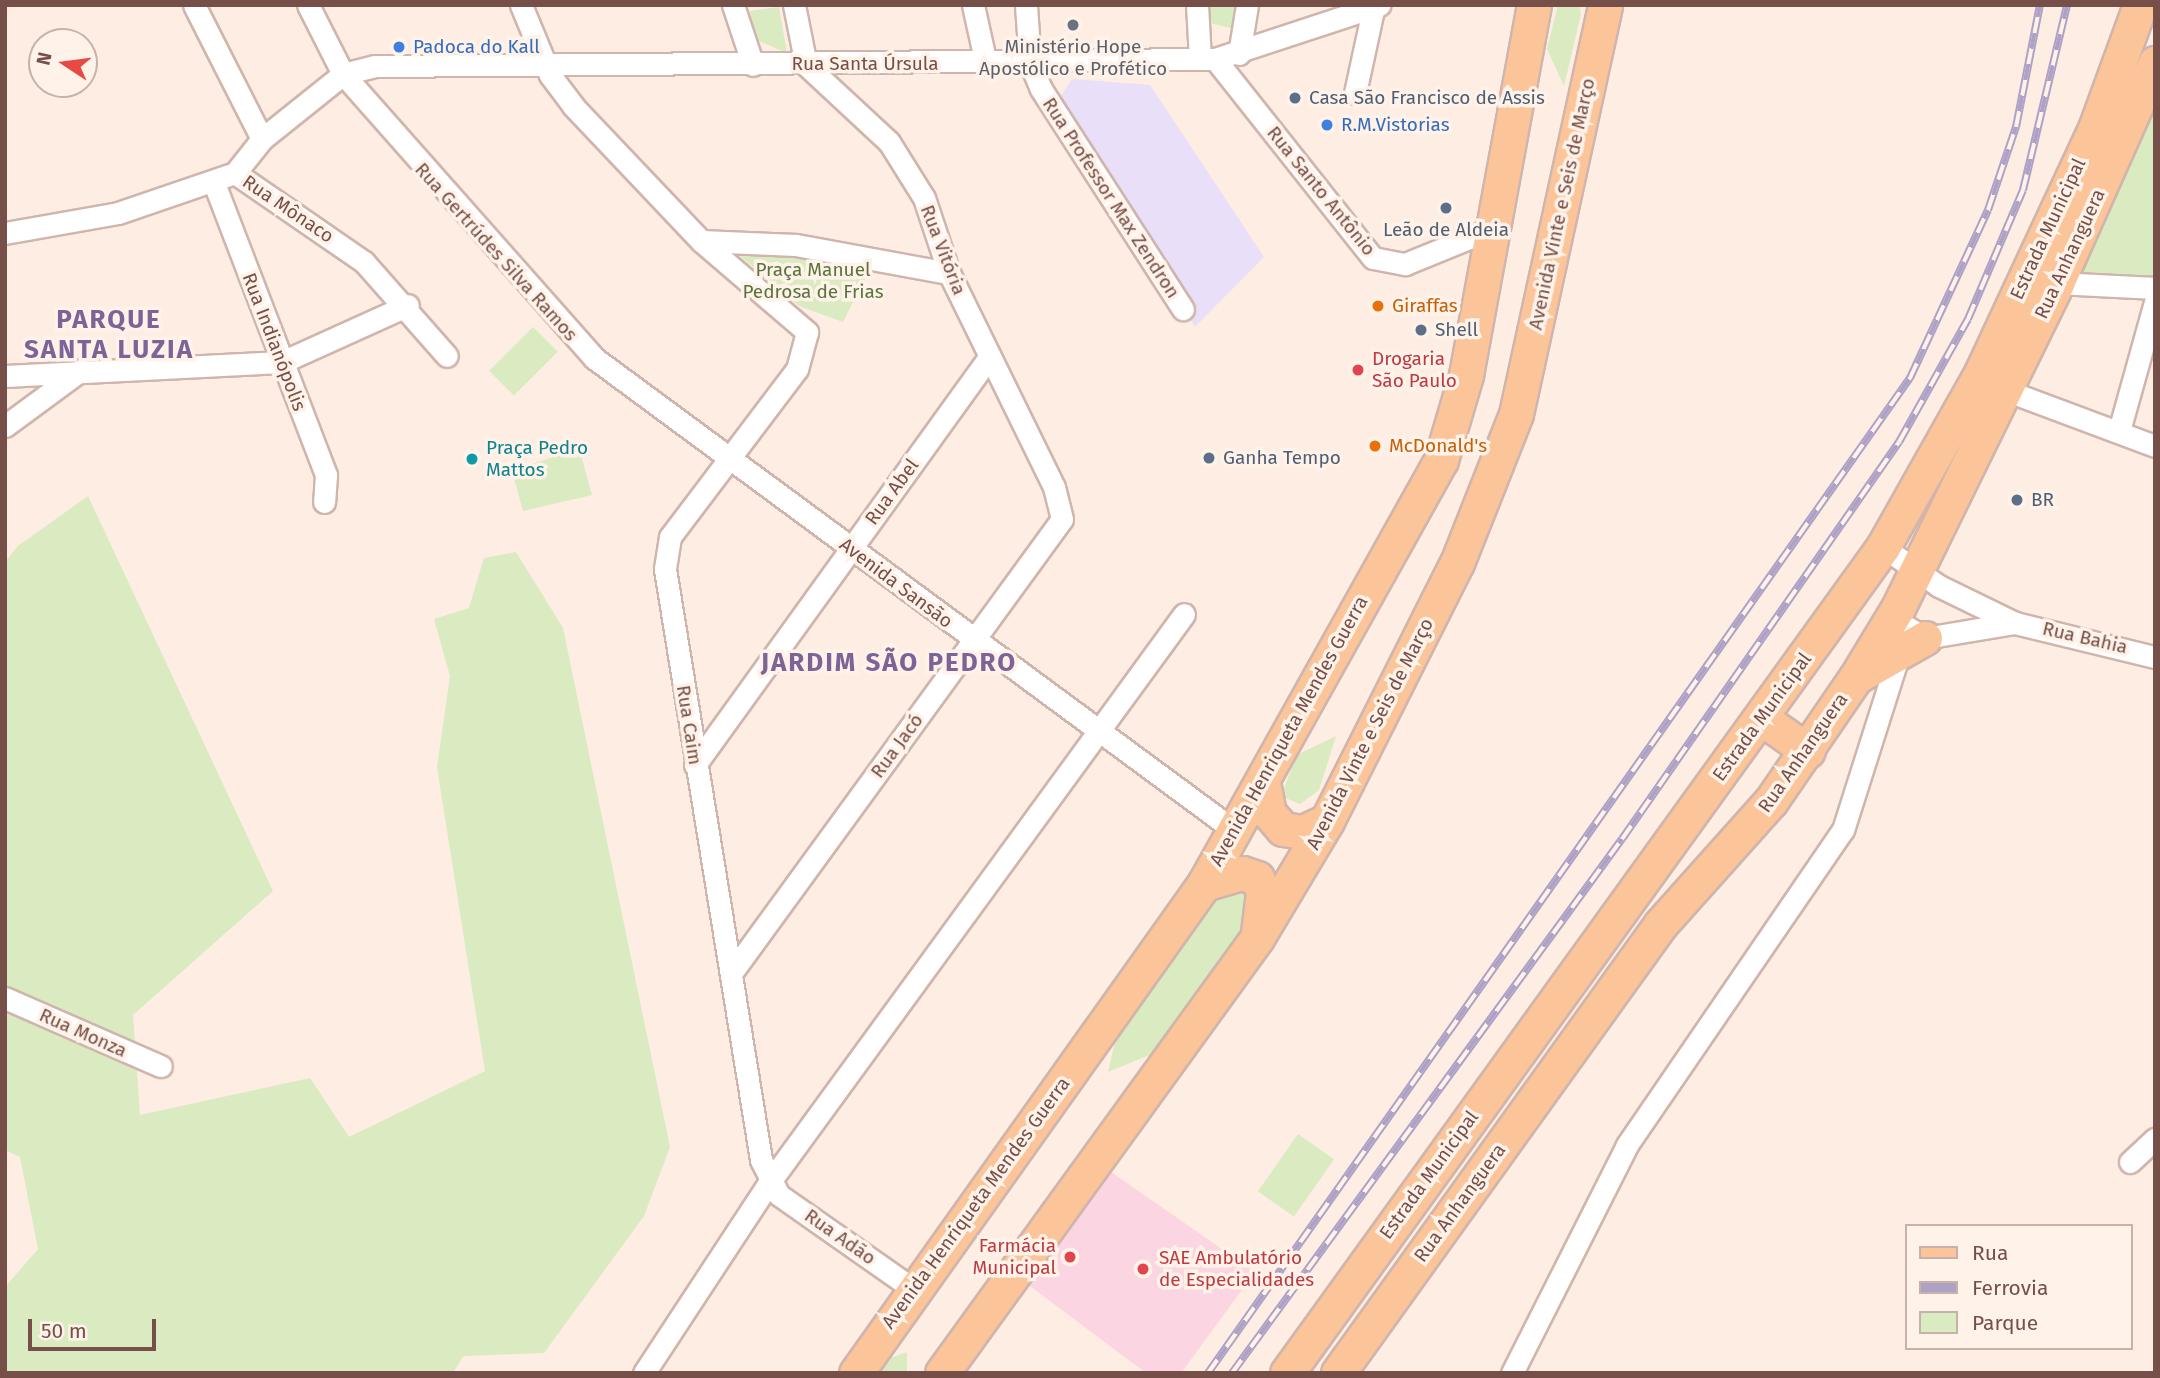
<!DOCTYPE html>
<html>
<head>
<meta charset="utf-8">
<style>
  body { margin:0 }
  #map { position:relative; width:2160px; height:1378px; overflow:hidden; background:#fdede2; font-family:"Fira Sans",sans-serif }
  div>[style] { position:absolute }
  .education>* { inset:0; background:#eadff9 }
  .medical>* { inset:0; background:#fbd5e1 }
  .green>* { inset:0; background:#daeac1; transform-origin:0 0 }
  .roads { filter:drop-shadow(2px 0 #d0b5ac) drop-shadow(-2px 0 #d0b5ac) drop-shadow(0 2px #d0b5ac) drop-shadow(0 -2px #d0b5ac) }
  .street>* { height:21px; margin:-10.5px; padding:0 10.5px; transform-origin:10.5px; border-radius:10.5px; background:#fff }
  .primary>* { height:33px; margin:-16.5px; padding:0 16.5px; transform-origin:16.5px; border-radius:16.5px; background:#fcc499 }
  .rail>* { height:8px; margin-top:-4px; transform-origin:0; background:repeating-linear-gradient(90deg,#fff2e9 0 16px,#aea1c6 0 32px); box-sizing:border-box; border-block:2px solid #aea1c6 }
  .dots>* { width:19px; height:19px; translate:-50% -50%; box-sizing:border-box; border:4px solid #fff2e9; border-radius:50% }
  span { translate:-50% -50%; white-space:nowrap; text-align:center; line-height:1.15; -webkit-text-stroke:7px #fff2e9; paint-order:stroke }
  .shop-label { font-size:19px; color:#366cbe }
  .left { translate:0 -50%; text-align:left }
  .worship-label { font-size:19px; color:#5b616d }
  .street-label { font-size:19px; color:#754f48 }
  .service-label { font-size:19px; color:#4e5e75 }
  .park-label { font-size:19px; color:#58753d }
  .food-label { font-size:19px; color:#c56008 }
  .health-label { font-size:19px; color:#be3a42 }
  .right { translate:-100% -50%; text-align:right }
  .culture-label { font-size:19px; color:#0d838f }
  .district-label { font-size:26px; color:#7c6498; font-weight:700; letter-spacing:2px }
  .frame { position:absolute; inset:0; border:7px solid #754f48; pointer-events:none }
  .legend { position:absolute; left:1905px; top:1224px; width:228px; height:126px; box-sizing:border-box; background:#fff2e9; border:2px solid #c8b1a9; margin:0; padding:9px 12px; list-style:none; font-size:21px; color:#754f48 }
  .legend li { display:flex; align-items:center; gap:14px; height:35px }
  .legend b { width:35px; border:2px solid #c8b1a9 }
  .north { position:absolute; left:28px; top:28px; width:70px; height:70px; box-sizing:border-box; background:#fff2e9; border:2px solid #c8b1a9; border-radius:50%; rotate:283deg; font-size:19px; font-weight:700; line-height:28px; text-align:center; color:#754f48 }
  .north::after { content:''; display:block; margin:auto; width:24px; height:32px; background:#e94945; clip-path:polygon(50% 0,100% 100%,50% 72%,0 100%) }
  .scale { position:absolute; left:28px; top:1319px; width:128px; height:32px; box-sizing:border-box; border:4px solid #754f48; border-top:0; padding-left:9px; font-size:21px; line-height:24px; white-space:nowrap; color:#754f48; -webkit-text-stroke:5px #fff2e9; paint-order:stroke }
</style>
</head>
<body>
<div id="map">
  <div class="education">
    <i style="clip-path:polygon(1072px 79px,1150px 85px,1264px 257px,1195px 327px,1061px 96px)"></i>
  </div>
  <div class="medical">
    <i style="clip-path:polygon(1108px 1170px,1255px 1272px,1181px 1373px,1146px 1373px,1026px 1283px)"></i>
  </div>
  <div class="green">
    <i style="clip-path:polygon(1205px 5px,1242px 5px,1238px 30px,1206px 22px)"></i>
    <i style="clip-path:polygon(1558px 5px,1579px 5px,1581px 14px,1564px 86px,1547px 49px)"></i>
    <i style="clip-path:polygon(779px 7px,787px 53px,759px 41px,752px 26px,750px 11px)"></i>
    <i style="clip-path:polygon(2155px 80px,2155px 280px,2069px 278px)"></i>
    <i style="clip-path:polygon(732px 249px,873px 263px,843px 322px,799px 306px)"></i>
    <i style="left:533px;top:327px;width:35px;height:62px;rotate:45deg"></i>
    <i style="clip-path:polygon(579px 448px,592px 495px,523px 511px,512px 471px)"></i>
    <i style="clip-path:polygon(88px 496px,273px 891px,133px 1015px,140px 1115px,310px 1078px,349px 1137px,485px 1071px,437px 767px,450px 676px,434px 619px,469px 608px,484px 558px,516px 552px,563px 628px,670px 1147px,644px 1216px,544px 1353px,463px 1356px,453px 1373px,5px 1373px,5px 1287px,38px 1249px,20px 1157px,5px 1150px,5px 562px,18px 546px)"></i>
    <i style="clip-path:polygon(1336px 736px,1319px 790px,1300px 804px,1281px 796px,1297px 755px)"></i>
    <i style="clip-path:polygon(1245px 894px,1248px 924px,1159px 1051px,1108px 1072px,1118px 1029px,1215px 896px)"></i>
    <i style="left:1298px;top:1134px;width:44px;height:70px;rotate:35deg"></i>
    <i style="clip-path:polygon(907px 1352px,907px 1373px,875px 1373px,885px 1360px)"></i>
  </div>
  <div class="roads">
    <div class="street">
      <i style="left:194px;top:5px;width:150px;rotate:63.1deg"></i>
      <i style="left:308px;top:5px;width:77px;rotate:63.1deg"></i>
      <i style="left:343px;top:74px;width:379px;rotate:48.5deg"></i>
      <i style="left:594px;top:358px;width:797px;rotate:36.42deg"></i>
      <i style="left:521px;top:5px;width:76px;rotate:67.5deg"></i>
      <i style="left:550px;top:75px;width:39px;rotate:53deg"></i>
      <i style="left:573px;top:106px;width:186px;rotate:46.5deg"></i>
      <i style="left:701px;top:241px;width:140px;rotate:40.6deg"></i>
      <i style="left:807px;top:332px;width:38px;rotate:105deg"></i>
      <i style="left:797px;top:369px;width:211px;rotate:127.1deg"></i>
      <i style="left:670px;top:537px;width:32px;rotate:99deg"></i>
      <i style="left:665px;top:569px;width:599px;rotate:80.77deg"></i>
      <i style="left:761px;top:1160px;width:39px;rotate:63deg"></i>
      <i style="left:779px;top:1195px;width:164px;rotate:35deg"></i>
      <i style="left:733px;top:5px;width:63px;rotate:71.6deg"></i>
      <i style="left:973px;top:5px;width:60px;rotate:77.6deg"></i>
      <i style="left:1026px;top:5px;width:58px;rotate:86.1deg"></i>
      <i style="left:1030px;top:63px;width:28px;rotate:67deg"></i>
      <i style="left:1041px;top:89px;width:262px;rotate:57.2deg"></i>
      <i style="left:1197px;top:5px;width:54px;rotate:86.8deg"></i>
      <i style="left:1239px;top:54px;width:50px;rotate:-80.7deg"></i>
      <i style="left:1215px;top:59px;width:254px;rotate:51.6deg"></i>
      <i style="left:1373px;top:258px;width:33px;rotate:11deg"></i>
      <i style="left:1405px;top:264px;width:93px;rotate:-22.1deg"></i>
      <i style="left:1355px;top:93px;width:90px;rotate:-77.8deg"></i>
      <i style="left:235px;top:173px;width:43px;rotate:-51.5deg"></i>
      <i style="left:262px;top:139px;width:104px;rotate:-38.7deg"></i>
      <i style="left:343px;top:74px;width:33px;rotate:-14deg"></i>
      <i style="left:375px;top:66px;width:840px;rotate:-0.48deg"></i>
      <i style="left:1215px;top:59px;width:173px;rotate:-18.2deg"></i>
      <i style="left:214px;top:183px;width:313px;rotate:69deg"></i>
      <i style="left:326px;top:475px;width:27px;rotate:94deg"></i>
      <i style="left:5px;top:233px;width:115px;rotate:-10deg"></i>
      <i style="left:118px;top:213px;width:124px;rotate:-18.9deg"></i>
      <i style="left:235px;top:173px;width:157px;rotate:34.6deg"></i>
      <i style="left:364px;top:262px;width:125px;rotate:48.6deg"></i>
      <i style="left:701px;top:241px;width:95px;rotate:2.4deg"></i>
      <i style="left:796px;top:245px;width:156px;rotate:10.4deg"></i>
      <i style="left:2057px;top:283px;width:98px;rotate:2.9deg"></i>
      <i style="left:5px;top:376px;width:277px;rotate:-2.9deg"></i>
      <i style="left:282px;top:362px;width:138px;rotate:-24.3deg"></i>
      <i style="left:2005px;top:390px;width:160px;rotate:20.5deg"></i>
      <i style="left:5px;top:426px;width:94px;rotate:-36.4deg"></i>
      <i style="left:2119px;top:431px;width:134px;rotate:-74.4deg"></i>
      <i style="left:1883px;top:547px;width:68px;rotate:34.9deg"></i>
      <i style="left:1939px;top:586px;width:85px;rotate:26deg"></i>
      <i style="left:2015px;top:623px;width:144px;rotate:13.7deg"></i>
      <i style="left:1892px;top:618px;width:39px;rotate:31deg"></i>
      <i style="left:1925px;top:638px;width:91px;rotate:-9.5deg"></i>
      <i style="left:695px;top:765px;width:504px;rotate:-54.2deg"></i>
      <i style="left:732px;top:972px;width:560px;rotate:-53.93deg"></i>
      <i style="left:1062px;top:519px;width:33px;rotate:-104deg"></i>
      <i style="left:1054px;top:487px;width:238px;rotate:-116.1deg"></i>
      <i style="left:949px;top:273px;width:79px;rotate:-108.4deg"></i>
      <i style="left:924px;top:198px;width:66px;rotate:-122deg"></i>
      <i style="left:889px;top:142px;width:113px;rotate:-137.1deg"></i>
      <i style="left:806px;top:65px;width:61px;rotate:-101.3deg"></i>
      <i style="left:5px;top:998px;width:170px;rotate:23.6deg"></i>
      <i style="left:2130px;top:1162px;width:34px;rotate:-43deg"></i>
      <i style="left:644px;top:1373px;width:227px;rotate:-56.7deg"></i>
      <i style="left:769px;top:1183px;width:704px;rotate:-53.89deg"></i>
      <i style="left:1512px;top:1373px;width:255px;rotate:-63.2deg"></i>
      <i style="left:1627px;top:1145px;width:382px;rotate:-55.6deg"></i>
      <i style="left:1843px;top:830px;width:186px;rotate:-72.4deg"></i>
    </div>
    <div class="primary">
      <i style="left:1858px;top:676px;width:77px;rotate:-29.6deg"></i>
      <i style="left:1771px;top:725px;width:45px;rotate:35.1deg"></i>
      <i style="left:1263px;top:782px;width:32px;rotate:79deg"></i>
      <i style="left:1269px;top:813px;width:21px;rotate:49deg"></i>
      <i style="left:1283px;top:829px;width:20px;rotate:9deg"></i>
      <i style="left:1303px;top:832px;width:26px;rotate:-25deg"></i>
      <i style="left:1204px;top:884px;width:40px;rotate:-16deg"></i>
      <i style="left:1242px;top:873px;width:16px;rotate:18deg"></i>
      <i style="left:1257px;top:878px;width:15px;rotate:67deg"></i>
      <i style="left:1263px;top:892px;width:40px;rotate:97.1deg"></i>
      <i style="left:856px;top:1373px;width:600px;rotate:-54.56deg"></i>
      <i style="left:1204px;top:884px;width:486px;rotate:-60.8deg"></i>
      <i style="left:1441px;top:460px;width:89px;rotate:-73.6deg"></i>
      <i style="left:1466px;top:375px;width:376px;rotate:-79.6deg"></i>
      <i style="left:942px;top:1373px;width:537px;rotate:-54.09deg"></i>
      <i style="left:1257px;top:938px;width:136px;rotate:-59.1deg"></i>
      <i style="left:1327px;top:821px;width:289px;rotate:-63.3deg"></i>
      <i style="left:1457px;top:563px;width:160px;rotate:-68.4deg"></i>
      <i style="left:1516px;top:414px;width:419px;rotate:-77.7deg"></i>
      <i style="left:1287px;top:1373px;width:1019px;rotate:-54.19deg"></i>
      <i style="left:1883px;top:547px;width:200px;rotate:-60.6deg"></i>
      <i style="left:1981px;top:373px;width:272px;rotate:-65deg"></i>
      <i style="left:2096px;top:126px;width:129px;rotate:-70deg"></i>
      <i style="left:1338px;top:1373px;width:552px;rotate:-54.29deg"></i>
      <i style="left:1660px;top:925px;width:166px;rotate:-48.2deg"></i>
      <i style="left:1771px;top:801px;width:150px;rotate:-55.6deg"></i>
      <i style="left:1856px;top:677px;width:81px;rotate:-58.7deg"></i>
      <i style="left:1898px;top:608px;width:362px;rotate:-63.9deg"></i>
      <i style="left:2057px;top:283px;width:241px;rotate:-66deg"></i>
    </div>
  </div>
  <div class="rail">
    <i style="left:1208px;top:1373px;width:1218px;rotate:-54.8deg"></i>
    <i style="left:1910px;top:378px;width:185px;rotate:-65.1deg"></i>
    <i style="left:1988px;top:210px;width:88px;rotate:-71.4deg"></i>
    <i style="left:2016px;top:127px;width:124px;rotate:-78.9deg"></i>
    <i style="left:1232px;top:1373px;width:661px;rotate:-53.86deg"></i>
    <i style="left:1622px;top:839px;width:484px;rotate:-55.1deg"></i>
    <i style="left:1899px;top:442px;width:141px;rotate:-60.7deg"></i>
    <i style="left:1968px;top:319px;width:140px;rotate:-66.9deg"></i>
    <i style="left:2023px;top:190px;width:190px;rotate:-76.6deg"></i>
  </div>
  <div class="dots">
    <i style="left:1073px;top:25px;background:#6b7280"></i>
    <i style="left:399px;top:47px;background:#3f7fe0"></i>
    <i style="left:1295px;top:98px;background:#5c6f8a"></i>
    <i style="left:1327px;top:125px;background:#3f7fe0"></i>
    <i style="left:1446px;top:208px;background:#5c6f8a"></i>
    <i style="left:1378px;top:306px;background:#e8710a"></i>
    <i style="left:1421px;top:330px;background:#5c6f8a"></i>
    <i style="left:1358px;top:370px;background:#e0444e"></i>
    <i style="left:1375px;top:446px;background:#e8710a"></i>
    <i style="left:1209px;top:458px;background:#5c6f8a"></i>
    <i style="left:472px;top:459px;background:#0f9aa8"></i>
    <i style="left:2017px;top:500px;background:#5c6f8a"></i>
    <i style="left:1070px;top:1257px;background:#e0444e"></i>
    <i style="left:1143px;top:1269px;background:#e0444e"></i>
  </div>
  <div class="shop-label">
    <span class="left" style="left:413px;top:47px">Padoca do Kall</span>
    <span class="left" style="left:1341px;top:125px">R.M.Vistorias</span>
  </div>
  <div class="worship-label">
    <span style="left:1073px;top:58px">Ministério Hope<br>Apostólico e Profético</span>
  </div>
  <div class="street-label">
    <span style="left:865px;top:64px">Rua Santa Úrsula</span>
    <span style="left:1321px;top:191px;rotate:51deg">Rua Santo Antônio</span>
    <span style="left:1111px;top:198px;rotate:57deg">Rua Professor Max Zendron</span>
    <span style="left:1562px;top:204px;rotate:-78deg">Avenida Vinte e Seis de Março</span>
    <span style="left:288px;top:209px;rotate:34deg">Rua Mônaco</span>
    <span style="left:2048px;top:229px;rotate:-65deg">Estrada Municipal</span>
    <span style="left:943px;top:250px;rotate:69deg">Rua Vitória</span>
    <span style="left:496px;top:252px;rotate:48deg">Rua Gertrúdes Silva Ramos</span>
    <span style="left:2070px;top:254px;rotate:-65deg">Rua Anhanguera</span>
    <span style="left:274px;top:342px;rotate:69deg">Rua Indianópolis</span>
    <span style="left:892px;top:492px;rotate:-54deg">Rua Abel</span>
    <span style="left:896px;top:583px;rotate:37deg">Avenida Sansão</span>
    <span style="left:2085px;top:638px;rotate:13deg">Rua Bahia</span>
    <span style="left:1762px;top:717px;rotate:-54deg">Estrada Municipal</span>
    <span style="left:689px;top:725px;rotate:81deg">Rua Caim</span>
    <span style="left:1289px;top:731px;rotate:-61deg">Avenida Henriqueta Mendes Guerra</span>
    <span style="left:1370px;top:734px;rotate:-63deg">Avenida Vinte e Seis de Março</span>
    <span style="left:897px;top:746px;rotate:-54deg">Rua Jacó</span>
    <span style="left:1803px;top:753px;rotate:-55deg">Rua Anhanguera</span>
    <span style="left:83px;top:1033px;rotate:24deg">Rua Monza</span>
    <span style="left:1429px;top:1175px;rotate:-54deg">Estrada Municipal</span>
    <span style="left:976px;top:1203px;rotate:-54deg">Avenida Henriqueta Mendes Guerra</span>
    <span style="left:1460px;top:1203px;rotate:-54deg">Rua Anhanguera</span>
    <span style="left:840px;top:1237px;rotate:35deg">Rua Adão</span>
  </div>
  <div class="service-label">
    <span class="left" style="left:1309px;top:98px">Casa São Francisco de Assis</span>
    <span style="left:1446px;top:230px">Leão de Aldeia</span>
    <span class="left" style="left:1435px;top:330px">Shell</span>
    <span class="left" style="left:1223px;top:458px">Ganha Tempo</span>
    <span class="left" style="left:2031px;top:500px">BR</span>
  </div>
  <div class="park-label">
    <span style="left:813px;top:281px">Praça Manuel<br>Pedrosa de Frias</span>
  </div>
  <div class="food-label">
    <span class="left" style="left:1392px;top:306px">Giraffas</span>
    <span class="left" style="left:1389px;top:446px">McDonald's</span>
  </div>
  <div class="health-label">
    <span class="left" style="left:1372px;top:370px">Drogaria<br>São Paulo</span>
    <span class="right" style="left:1056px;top:1257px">Farmácia<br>Municipal</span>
    <span class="left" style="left:1159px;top:1269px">SAE Ambulatório<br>de Especialidades</span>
  </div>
  <div class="culture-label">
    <span class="left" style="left:486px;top:459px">Praça Pedro<br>Mattos</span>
  </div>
  <div class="district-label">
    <span style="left:109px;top:335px">PARQUE<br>SANTA LUZIA</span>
    <span style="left:889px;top:663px">JARDIM SÃO PEDRO</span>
  </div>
  <div class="frame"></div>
  <ul class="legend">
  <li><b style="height:9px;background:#fcc499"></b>Rua</li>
  <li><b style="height:9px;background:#aea1c6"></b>Ferrovia</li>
  <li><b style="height:19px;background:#daeac1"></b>Parque</li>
  </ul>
  <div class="north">N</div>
  <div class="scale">50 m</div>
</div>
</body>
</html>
